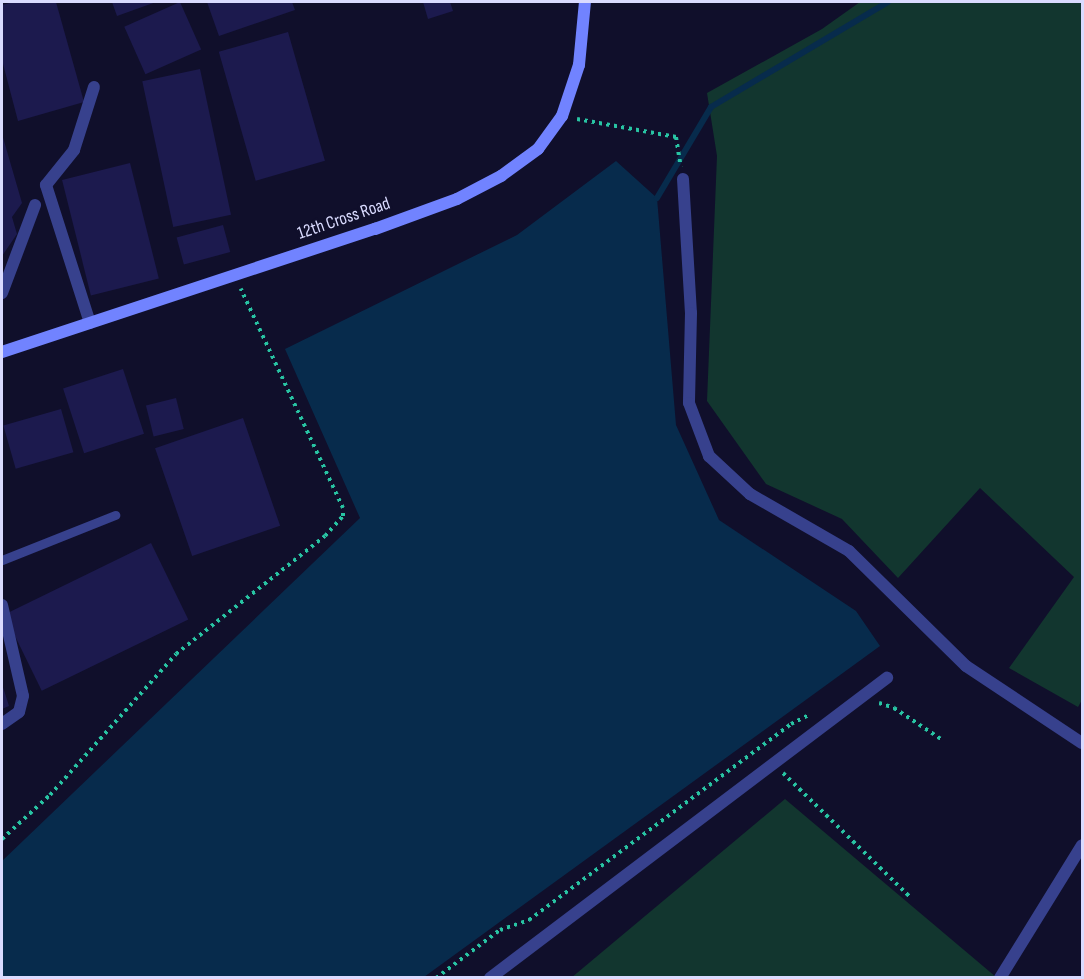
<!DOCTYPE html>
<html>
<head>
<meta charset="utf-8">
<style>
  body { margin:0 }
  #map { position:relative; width:1084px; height:979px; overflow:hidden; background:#100f2b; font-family:"Sofia Sans Condensed",sans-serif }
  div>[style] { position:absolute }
  .green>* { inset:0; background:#12362f }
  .water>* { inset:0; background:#072b4c }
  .stream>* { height:6px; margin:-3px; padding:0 3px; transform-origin:3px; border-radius:3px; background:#072b4c }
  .building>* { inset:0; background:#1c1a4e; transform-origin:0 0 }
  .path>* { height:4px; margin-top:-2px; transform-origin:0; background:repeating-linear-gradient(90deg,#28c4a3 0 3px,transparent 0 7.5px) }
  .lane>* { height:9px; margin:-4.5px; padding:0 4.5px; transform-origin:4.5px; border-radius:4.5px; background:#37418d }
  .street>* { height:12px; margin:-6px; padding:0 6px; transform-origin:6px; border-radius:6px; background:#37418d }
  .secondary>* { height:12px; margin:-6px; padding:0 6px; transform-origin:6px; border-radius:6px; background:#7183ff }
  span { translate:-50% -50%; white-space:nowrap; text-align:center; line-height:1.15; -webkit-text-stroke:5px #100f2b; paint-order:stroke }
  .street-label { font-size:18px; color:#dadbff }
  .frame { position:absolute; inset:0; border:3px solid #dadbff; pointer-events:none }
</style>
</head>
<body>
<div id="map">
  <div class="green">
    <i style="clip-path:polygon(860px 2px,1082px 2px,1082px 700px,1078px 707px,1009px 668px,1074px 577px,980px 488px,898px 578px,842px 519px,766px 484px,707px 401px,717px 156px,707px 93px,822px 29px)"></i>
    <i style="clip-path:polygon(785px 799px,996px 977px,571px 978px)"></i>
  </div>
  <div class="water">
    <i style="clip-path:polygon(616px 161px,657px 198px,676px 425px,719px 520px,856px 611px,880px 646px,424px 977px,2px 977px,2px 861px,360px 518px,285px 349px,517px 235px)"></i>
  </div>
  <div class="stream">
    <i style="left:657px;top:198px;width:106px;rotate:-59.3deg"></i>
    <i style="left:711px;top:107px;width:206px;rotate:-30.7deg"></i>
  </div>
  <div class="building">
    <i style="clip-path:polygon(14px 2px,56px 2px,84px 102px,18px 121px,2px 60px,2px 5px)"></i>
    <i style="clip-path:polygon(112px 2px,156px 2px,117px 16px)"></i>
    <i style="left:180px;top:2px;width:52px;height:61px;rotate:66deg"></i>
    <i style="clip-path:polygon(207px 2px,292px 2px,295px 10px,219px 36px)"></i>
    <i style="clip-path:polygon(423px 2px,450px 2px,453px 11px,428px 19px)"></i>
    <i style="left:288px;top:32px;width:134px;height:72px;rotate:74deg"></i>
    <i style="left:200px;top:69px;width:149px;height:59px;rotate:78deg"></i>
    <i style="clip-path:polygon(2px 134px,22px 203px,12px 217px,17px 234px,2px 256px)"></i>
    <i style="left:130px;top:163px;width:119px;height:70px;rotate:76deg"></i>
    <i style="left:223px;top:225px;width:28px;height:48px;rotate:75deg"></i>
    <i style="left:123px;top:369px;width:68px;height:63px;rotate:72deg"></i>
    <i style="left:176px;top:398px;width:32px;height:31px;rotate:76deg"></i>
    <i style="left:61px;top:409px;width:45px;height:60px;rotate:74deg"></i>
    <i style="left:243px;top:418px;width:114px;height:93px;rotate:71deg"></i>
    <i style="left:151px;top:543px;width:85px;height:163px;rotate:64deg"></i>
    <i style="clip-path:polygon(2px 684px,9px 706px,2px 709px)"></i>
  </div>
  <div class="path">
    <i style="left:577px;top:119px;width:101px;rotate:10.3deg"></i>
    <i style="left:676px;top:137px;width:30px;rotate:81deg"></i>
    <i style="left:879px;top:703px;width:16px;rotate:18deg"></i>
    <i style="left:894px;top:708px;width:56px;rotate:33.4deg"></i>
    <i style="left:783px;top:773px;width:177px;rotate:44.3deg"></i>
    <i style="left:2px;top:839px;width:65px;rotate:-42.5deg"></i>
    <i style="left:50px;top:795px;width:189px;rotate:-48.2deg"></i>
    <i style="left:176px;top:654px;width:190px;rotate:-38.4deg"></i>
    <i style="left:325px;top:536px;width:27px;rotate:-48deg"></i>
    <i style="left:343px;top:516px;width:8px;rotate:-90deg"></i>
    <i style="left:343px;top:508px;width:242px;rotate:-115deg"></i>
    <i style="left:436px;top:978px;width:80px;rotate:-36.9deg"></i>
    <i style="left:500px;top:930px;width:31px;rotate:-19deg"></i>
    <i style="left:529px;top:920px;width:327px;rotate:-36.8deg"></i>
    <i style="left:791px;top:724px;width:20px;rotate:-27deg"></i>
  </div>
  <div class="lane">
    <i style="left:2px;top:560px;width:122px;rotate:-21.7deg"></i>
  </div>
  <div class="street">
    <i style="left:683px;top:179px;width:134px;rotate:86.6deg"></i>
    <i style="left:691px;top:313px;width:90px;rotate:91.3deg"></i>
    <i style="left:689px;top:403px;width:57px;rotate:69.3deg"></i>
    <i style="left:709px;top:456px;width:56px;rotate:42.8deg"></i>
    <i style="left:750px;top:494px;width:114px;rotate:29.9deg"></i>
    <i style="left:849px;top:551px;width:164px;rotate:44.5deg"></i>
    <i style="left:966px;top:666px;width:139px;rotate:33.6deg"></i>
    <i style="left:2px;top:293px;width:94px;rotate:-69.4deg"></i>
    <i style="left:90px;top:323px;width:145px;rotate:-107.7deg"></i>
    <i style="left:46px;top:185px;width:45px;rotate:-51.3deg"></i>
    <i style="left:74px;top:150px;width:66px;rotate:-72.4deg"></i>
    <i style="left:2px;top:605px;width:93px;rotate:77deg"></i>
    <i style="left:23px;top:696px;width:16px;rotate:104deg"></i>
    <i style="left:19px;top:712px;width:21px;rotate:145deg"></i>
    <i style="left:490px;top:978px;width:498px;rotate:-37.1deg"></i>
    <i style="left:1000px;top:978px;width:156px;rotate:-58.3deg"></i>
  </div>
  <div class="secondary">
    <i style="left:2px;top:352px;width:393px;rotate:-18.3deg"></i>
    <i style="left:375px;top:229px;width:87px;rotate:-20.1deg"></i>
    <i style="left:457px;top:199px;width:50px;rotate:-27.6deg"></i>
    <i style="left:501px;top:176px;width:46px;rotate:-36.1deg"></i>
    <i style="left:538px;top:149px;width:41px;rotate:-54deg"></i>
    <i style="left:562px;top:116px;width:54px;rotate:-71.6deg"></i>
    <i style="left:579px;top:65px;width:63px;rotate:-84.6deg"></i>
  </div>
  <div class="street-label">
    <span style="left:344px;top:219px;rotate:-19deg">12th Cross Road</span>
  </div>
  <div class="frame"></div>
</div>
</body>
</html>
